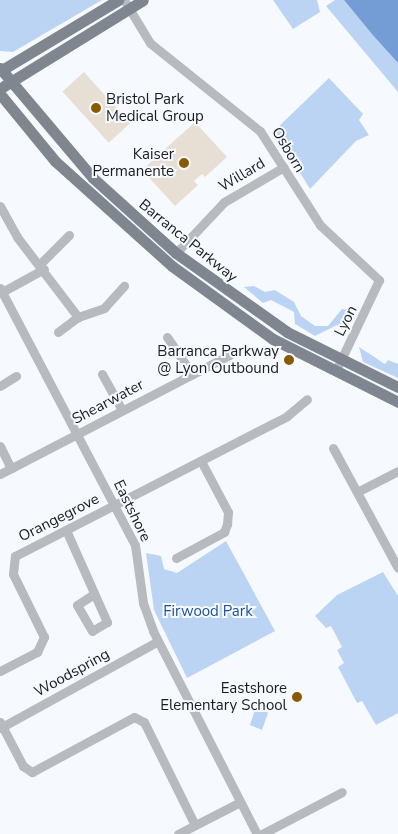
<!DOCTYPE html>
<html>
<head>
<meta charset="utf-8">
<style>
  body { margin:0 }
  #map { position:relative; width:398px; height:834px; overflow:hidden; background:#f6f9fe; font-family:"Nunito Sans",sans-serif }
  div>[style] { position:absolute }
  .green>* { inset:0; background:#bcd4f4 }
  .water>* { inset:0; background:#749dd6 }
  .building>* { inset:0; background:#e8dfd4; transform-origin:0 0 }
  .minor>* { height:9px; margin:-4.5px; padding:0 4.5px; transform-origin:4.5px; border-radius:4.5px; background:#b7babf }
  .major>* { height:11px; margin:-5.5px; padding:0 5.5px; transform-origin:5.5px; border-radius:5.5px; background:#7f868f }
  .dots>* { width:14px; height:14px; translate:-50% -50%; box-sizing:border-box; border:2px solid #f6f9fe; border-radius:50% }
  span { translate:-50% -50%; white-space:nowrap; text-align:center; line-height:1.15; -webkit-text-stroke:4px #f6f9fe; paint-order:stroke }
  .poi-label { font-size:15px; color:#181b1f }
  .left { translate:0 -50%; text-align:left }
  .right { translate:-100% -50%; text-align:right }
  .street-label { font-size:15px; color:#181b1f }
  .park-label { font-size:15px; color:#1e5196 }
</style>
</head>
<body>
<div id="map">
  <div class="green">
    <i style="clip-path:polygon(0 0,102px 0,13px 52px,0 51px)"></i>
    <i style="clip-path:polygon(273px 0,317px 0,320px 12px,293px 29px)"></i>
    <i style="clip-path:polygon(335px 0,344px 0,398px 63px,398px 92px,326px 6px)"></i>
    <i style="clip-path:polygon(329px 78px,363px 114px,359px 120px,369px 135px,356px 141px,310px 189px,274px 131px)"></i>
    <i style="clip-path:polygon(254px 286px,265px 292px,275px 290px,294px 302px,301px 316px,315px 326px,328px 326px,342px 309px,355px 311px,345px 329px,337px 325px,315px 336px,295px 324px,294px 312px,271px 300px,263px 303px,244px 287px)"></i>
    <i style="clip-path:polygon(359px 347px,385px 364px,388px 360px,398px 364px,398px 378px,363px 362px)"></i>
    <i style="clip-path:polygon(226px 541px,275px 631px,187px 678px,154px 610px,146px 553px,161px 556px,164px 569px,177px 573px)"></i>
    <i style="clip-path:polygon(383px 572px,398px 596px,398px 713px,376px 725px,362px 701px,357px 703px,338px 667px,344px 663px,337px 650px,342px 647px,331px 626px,326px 628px,315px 616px,337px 595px)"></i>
    <i style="clip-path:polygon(257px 704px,268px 713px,262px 730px,250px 725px)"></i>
  </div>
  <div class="water">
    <i style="clip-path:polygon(344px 0,398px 0,398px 63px,372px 34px)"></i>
  </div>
  <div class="building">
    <i style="left:84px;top:72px;width:69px;height:29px;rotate:48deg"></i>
    <i style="clip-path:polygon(195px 122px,227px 157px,205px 177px,202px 174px,194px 181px,198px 185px,175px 206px,142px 170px)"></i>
  </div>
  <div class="minor">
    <i style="left:124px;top:0;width:50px;rotate:58.8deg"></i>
    <i style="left:150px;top:43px;width:141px;rotate:38.7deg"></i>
    <i style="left:260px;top:131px;width:112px;rotate:57.4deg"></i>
    <i style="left:320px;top:225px;width:81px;rotate:43deg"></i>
    <i style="left:379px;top:280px;width:93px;rotate:115.5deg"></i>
    <i style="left:0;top:206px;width:35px;rotate:61deg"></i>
    <i style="left:17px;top:237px;width:101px;rotate:52.7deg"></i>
    <i style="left:176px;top:253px;width:70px;rotate:-46.7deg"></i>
    <i style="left:224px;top:202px;width:69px;rotate:-30.3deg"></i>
    <i style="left:40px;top:264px;width:41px;rotate:-45deg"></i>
    <i style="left:0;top:288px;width:290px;rotate:62.3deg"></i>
    <i style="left:135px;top:545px;width:59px;rotate:82.1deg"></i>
    <i style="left:143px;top:603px;width:30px;rotate:70deg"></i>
    <i style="left:153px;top:631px;width:228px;rotate:62.9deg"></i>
    <i style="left:0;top:293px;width:50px;rotate:-28.6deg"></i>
    <i style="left:58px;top:332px;width:25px;rotate:-37deg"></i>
    <i style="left:78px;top:317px;width:28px;rotate:-19deg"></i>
    <i style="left:104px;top:308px;width:30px;rotate:-48deg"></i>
    <i style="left:167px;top:337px;width:45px;rotate:56deg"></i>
    <i style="left:102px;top:374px;width:41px;rotate:60.9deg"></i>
    <i style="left:0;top:386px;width:19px;rotate:-32deg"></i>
    <i style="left:0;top:446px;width:25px;rotate:64deg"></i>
    <i style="left:333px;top:448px;width:136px;rotate:61.6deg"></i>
    <i style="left:0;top:474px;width:259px;rotate:-27.4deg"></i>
    <i style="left:357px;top:492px;width:46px;rotate:-27.1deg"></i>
    <i style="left:66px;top:530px;width:101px;rotate:66deg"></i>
    <i style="left:107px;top:622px;width:17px;rotate:149deg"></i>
    <i style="left:92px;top:631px;width:30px;rotate:-120deg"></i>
    <i style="left:77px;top:605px;width:20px;rotate:-33deg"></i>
    <i style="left:176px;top:558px;width:55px;rotate:-28.4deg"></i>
    <i style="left:224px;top:532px;width:9px;rotate:-69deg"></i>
    <i style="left:227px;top:524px;width:12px;rotate:-85deg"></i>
    <i style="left:228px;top:512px;width:58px;rotate:-117.9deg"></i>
    <i style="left:0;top:671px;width:42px;rotate:-27.2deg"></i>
    <i style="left:37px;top:652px;width:17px;rotate:-65deg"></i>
    <i style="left:44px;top:637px;width:70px;rotate:-116.2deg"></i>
    <i style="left:13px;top:574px;width:18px;rotate:-84deg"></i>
    <i style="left:15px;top:556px;width:306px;rotate:-27.2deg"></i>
    <i style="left:287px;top:416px;width:26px;rotate:-40deg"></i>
    <i style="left:0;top:722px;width:50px;rotate:62.4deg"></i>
    <i style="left:23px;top:766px;width:11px;rotate:34deg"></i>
    <i style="left:32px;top:772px;width:116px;rotate:-28.3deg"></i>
    <i style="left:134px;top:717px;width:11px;rotate:27deg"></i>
    <i style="left:144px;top:722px;width:115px;rotate:63.7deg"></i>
    <i style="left:0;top:728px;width:180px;rotate:-28.8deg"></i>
    <i style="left:178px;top:834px;width:70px;rotate:-27.3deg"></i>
    <i style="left:262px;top:834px;width:90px;rotate:-27.7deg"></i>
  </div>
  <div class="major">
    <i style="left:0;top:68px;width:144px;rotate:49.8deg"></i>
    <i style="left:93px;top:178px;width:112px;rotate:42.1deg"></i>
    <i style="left:176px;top:253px;width:136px;rotate:35.4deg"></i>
    <i style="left:287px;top:332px;width:124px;rotate:26.4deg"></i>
    <i style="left:0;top:71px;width:138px;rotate:-31deg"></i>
    <i style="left:4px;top:86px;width:163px;rotate:-31.7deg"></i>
    <i style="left:0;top:94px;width:87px;rotate:50.6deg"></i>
    <i style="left:55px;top:161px;width:157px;rotate:41.9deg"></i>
    <i style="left:172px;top:266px;width:125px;rotate:35.9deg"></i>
    <i style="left:273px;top:339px;width:140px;rotate:26.7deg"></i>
  </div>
  <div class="dots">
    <i style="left:96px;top:108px;background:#895b00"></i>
    <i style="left:184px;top:163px;background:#895b00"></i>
    <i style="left:289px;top:360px;background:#895b00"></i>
    <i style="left:297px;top:697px;background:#895b00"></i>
  </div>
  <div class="poi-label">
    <span class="left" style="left:106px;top:108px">Bristol Park<br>Medical Group</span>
    <span class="right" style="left:174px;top:163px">Kaiser<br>Permanente</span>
    <span class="right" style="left:279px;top:360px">Barranca Parkway<br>@ Lyon Outbound</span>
    <span class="right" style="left:287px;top:697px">Eastshore<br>Elementary School</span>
  </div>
  <div class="street-label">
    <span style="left:288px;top:150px;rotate:59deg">Osborn</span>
    <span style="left:242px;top:175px;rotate:-31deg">Willard</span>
    <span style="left:188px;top:241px;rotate:39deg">Barranca Parkway</span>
    <span style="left:346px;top:321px;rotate:-63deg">Lyon</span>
    <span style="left:108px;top:402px;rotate:-28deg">Shearwater</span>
    <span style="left:132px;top:511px;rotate:64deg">Eastshore</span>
    <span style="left:59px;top:518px;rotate:-27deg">Orangegrove</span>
    <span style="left:72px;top:673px;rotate:-29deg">Woodspring</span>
  </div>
  <div class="park-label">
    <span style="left:208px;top:612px">Firwood Park</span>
  </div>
</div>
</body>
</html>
